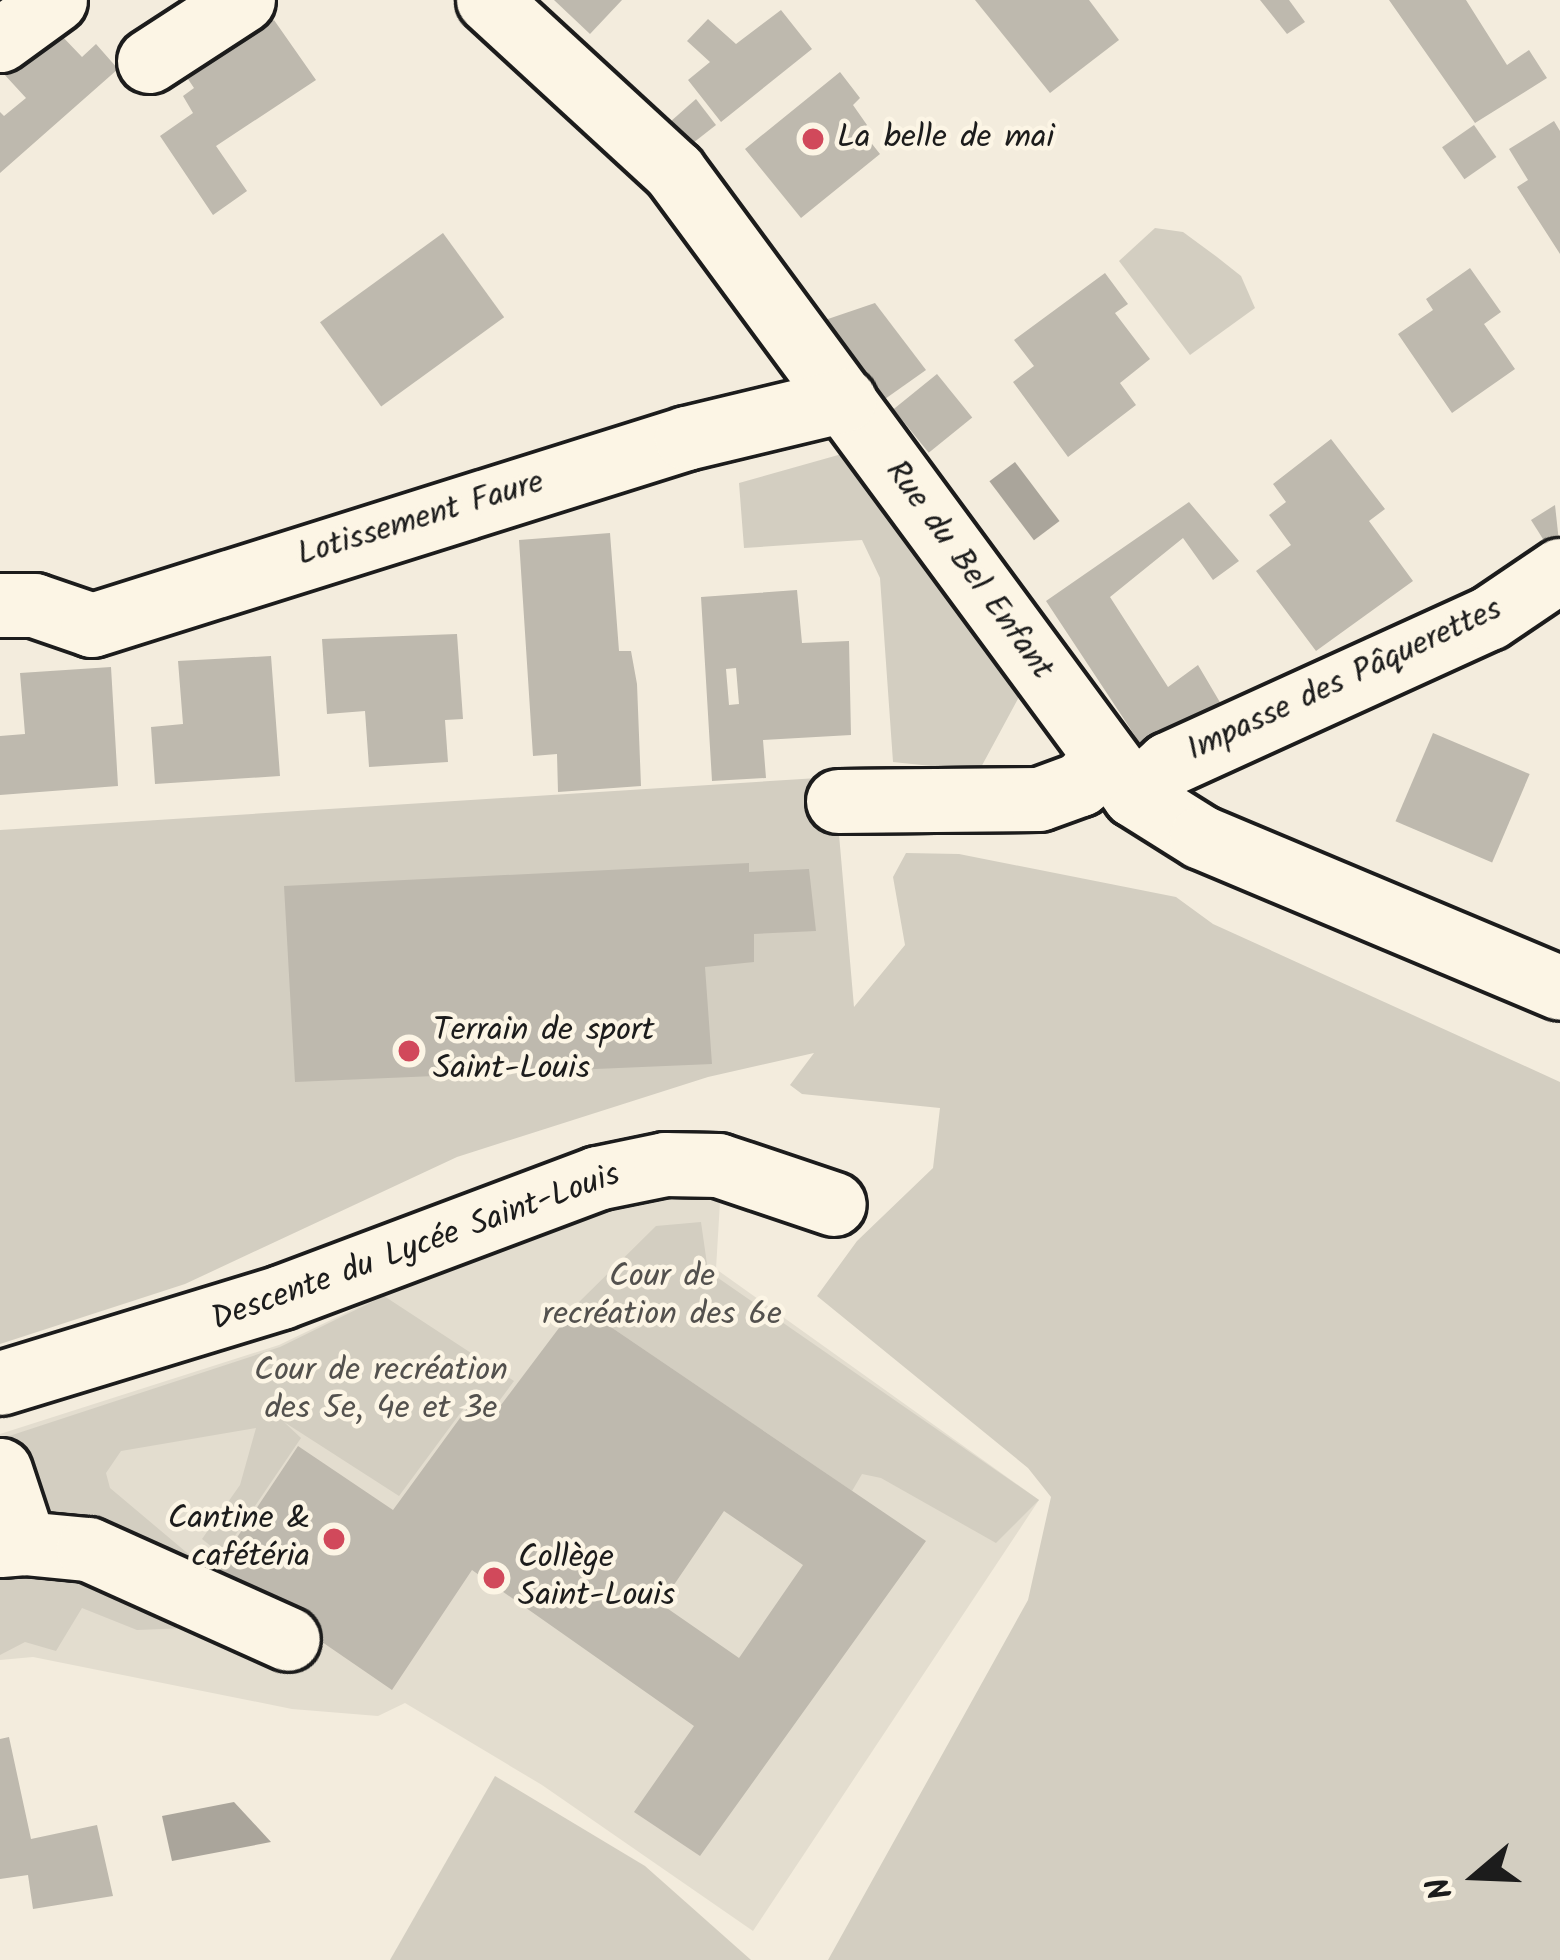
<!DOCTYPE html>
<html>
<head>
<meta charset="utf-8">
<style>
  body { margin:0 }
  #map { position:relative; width:1560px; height:1960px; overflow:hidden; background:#f3ecdd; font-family:Kalam,sans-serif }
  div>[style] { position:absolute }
  .built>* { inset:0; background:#e3ddcf }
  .green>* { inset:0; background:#d3cec1 }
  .water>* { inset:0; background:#aaa59b; transform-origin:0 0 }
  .building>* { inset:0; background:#beb9ae; transform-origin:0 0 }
  .roads { filter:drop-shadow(3px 0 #1c1c1c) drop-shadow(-3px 0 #1c1c1c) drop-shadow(0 3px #1c1c1c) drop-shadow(0 -3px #1c1c1c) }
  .minor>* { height:63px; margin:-31.5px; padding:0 31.5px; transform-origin:31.5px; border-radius:31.5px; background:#fcf5e5 }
  .dots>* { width:33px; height:33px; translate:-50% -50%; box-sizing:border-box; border:6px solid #fcf5e5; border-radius:50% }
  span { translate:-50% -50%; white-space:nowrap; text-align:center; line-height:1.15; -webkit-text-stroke:9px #fcf5e5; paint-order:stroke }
  .poi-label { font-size:33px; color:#1c1c1c }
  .left { translate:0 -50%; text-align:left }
  .right { translate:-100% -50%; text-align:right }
  .street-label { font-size:33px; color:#1c1c1c }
  .park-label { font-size:33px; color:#53514e }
  .north { position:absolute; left:1416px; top:1816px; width:120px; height:120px; -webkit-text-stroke:9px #fcf5e5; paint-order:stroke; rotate:251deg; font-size:33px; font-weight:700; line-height:48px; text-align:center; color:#1c1c1c }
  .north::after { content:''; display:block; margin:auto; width:42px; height:54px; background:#1c1c1c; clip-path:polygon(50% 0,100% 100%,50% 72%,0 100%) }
</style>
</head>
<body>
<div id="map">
  <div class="built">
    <i style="clip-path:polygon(721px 1185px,716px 1269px,1039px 1500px,753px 1931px,542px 1785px,405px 1703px,378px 1716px,292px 1709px,33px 1657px,0 1660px,0 1434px,279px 1345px,547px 1216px)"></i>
  </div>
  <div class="green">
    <i style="clip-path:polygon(1155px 228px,1183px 232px,1217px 257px,1241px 276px,1255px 308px,1190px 355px,1119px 261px)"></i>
    <i style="clip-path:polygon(856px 450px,1020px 695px,979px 771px,893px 762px,880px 578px,862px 540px,744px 548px,739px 483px)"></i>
    <i style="clip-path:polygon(834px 777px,854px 1007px,905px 945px,893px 877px,906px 853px,959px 854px,1176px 897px,1213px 924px,1560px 1082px,1560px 1960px,828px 1960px,1028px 1600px,1051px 1497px,1028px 1468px,817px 1296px,857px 1241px,933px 1168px,940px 1108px,802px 1094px,790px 1085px,814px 1053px,708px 1077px,457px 1157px,185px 1284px,0 1344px,0 830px)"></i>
    <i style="clip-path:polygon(701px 1222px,708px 1271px,1039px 1500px,996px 1543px,881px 1478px,862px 1474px,852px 1491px,577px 1304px,656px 1226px)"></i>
    <i style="clip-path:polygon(384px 1296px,514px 1381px,488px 1416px,467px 1404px,399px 1496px,284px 1422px,301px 1438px,222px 1555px,202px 1539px,240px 1485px,256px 1428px,121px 1451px,106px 1473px,110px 1488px,211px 1573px,213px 1627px,137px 1630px,82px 1608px,56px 1651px,25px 1642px,0 1655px,0 1439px,280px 1347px)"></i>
    <i style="clip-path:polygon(495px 1776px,645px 1866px,751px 1960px,390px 1960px)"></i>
  </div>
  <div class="water">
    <i style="left:1015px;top:462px;width:74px;height:32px;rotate:53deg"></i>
    <i style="clip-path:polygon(234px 1802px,271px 1842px,172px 1861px,162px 1816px)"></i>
  </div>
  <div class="building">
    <i style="clip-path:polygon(554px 0,622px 0,590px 34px)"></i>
    <i style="clip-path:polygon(975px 0,1089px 0,1119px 40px,1050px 93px)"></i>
    <i style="clip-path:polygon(1260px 0,1289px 0,1305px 22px,1287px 34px)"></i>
    <i style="clip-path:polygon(1389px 0,1466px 0,1507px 65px,1529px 50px,1547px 78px,1475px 123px)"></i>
    <i style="clip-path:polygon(781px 10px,812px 49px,721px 122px,688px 80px,710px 62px,687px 41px,708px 19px,736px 44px)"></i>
    <i style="clip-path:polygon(274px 20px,316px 80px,216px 146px,247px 191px,213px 215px,160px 136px,193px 113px,183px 96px,194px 88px,188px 79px)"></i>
    <i style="clip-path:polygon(60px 34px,82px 57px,96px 44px,118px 69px,0 173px,0 112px,4px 116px,26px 98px,3px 73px)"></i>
    <i style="clip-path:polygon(840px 72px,860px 98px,853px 105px,867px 125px,861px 130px,880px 154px,801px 218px,745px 149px)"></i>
    <i style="clip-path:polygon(696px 99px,716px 125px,693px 143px,670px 122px)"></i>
    <i style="clip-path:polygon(1554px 121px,1560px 131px,1560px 254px,1517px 187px,1528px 180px,1509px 149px)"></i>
    <i style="left:1474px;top:125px;width:39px;height:39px;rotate:55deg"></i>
    <i style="left:443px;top:233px;width:104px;height:152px;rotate:54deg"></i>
    <i style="clip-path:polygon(1470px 268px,1501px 312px,1484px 324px,1515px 369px,1452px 413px,1398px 334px,1433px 310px,1426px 299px)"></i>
    <i style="clip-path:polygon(1105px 273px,1128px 304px,1115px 313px,1150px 359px,1120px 383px,1136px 405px,1068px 457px,1013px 382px,1034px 366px,1014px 340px)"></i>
    <i style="clip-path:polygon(875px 303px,926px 370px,885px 399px,825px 320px)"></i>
    <i style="left:937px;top:374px;width:56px;height:56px;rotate:51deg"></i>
    <i style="clip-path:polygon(1331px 439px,1385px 509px,1369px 521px,1413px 581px,1316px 651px,1256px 571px,1291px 545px,1269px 515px,1286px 502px,1273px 484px)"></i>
    <i style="clip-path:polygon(1189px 502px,1239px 561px,1213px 580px,1183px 538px,1110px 597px,1168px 687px,1198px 665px,1221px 704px,1147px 754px,1046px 601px)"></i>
    <i style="clip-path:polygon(1555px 505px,1560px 551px,1553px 555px,1531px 520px)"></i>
    <i style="clip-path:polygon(610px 533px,619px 651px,631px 651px,637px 684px,641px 786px,558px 792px,557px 754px,533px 756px,519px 540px)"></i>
    <i style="clip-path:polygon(evenodd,797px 590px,802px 643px,849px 641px,851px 735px,763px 740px,766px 778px,712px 781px,701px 597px,797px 590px,736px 668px,739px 704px,729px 705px,726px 669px,736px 668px)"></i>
    <i style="clip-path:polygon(457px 634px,463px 719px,445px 720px,448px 762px,369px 767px,365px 711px,327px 714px,322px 639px)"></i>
    <i style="clip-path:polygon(271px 656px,280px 776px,155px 784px,151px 727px,183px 724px,178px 661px)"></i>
    <i style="clip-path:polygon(111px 667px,118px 786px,0 795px,0 736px,25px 734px,20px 673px)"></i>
    <i style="left:1433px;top:733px;width:105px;height:96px;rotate:23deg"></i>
    <i style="clip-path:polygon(749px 863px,749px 872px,809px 869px,816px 931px,754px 934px,754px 962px,705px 967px,712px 1064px,295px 1082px,284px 886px)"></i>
    <i style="clip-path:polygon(evenodd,577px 1304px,926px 1541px,700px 1856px,634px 1812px,694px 1726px,472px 1570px,392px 1690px,216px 1569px,298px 1446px,393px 1510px,468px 1407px,489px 1421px,577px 1304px,724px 1511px,803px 1565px,739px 1658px,661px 1604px,724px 1511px)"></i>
    <i style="clip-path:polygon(9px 1737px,31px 1839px,97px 1825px,113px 1896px,33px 1909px,28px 1875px,0 1879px,0 1739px)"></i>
  </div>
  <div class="roads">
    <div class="minor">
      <i style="left:488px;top:0;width:253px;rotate:42.6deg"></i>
      <i style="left:674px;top:171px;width:775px;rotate:53.6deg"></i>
      <i style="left:1134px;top:795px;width:79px;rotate:32.1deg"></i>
      <i style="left:1201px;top:837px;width:389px;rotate:22.8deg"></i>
      <i style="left:0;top:40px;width:68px;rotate:-36deg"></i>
      <i style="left:149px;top:61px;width:112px;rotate:-33deg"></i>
      <i style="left:0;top:605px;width:34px"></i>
      <i style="left:34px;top:605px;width:61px;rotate:19deg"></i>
      <i style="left:92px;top:625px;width:623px;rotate:-17.47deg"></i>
      <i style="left:686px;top:438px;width:163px;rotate:-13.5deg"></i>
      <i style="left:1134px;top:795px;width:46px;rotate:-42.4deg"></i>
      <i style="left:1168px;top:764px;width:353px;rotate:-24.5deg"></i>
      <i style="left:1489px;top:618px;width:86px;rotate:-34.1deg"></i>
      <i style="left:838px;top:801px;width:201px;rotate:-0.6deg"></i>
      <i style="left:1039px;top:799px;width:44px;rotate:-20.1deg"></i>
      <i style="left:1080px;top:784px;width:35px;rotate:-46deg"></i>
      <i style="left:0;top:1383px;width:294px;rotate:-17deg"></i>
      <i style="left:281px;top:1297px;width:338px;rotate:-20.6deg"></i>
      <i style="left:597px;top:1178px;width:69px;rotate:-11.6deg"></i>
      <i style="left:665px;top:1164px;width:53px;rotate:1.1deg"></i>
      <i style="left:718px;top:1165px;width:122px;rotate:18.6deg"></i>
      <i style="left:0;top:1470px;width:77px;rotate:71.8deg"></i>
      <i style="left:24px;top:1543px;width:24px;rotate:175deg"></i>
      <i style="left:24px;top:1543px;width:64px;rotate:5.4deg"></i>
      <i style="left:88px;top:1549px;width:219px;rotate:24.2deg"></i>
    </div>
  </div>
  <div class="dots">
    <i style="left:813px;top:139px;background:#d1495b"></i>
    <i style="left:409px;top:1051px;background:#d1495b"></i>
    <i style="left:334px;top:1539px;background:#d1495b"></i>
    <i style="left:494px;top:1578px;background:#d1495b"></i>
  </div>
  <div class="poi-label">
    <span class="left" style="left:837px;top:139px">La belle de mai</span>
    <span class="left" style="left:433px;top:1051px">Terrain de sport<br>Saint-Louis</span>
    <span class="right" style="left:310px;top:1539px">Cantine &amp;<br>cafétéria</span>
    <span class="left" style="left:518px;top:1578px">Collège<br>Saint-Louis</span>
  </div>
  <div class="street-label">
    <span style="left:421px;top:520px;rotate:-17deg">Lotissement Faure</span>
    <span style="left:968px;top:571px;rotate:54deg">Rue du Bel Enfant</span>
    <span style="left:1345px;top:681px;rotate:-25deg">Impasse des Pâquerettes</span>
    <span style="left:416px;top:1248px;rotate:-20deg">Descente du Lycée Saint-Louis</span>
  </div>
  <div class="park-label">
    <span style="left:662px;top:1297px">Cour de<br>recréation des 6e</span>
    <span style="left:381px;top:1391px">Cour de recréation<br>des 5e, 4e et 3e</span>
  </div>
  <div class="north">N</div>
</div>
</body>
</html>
